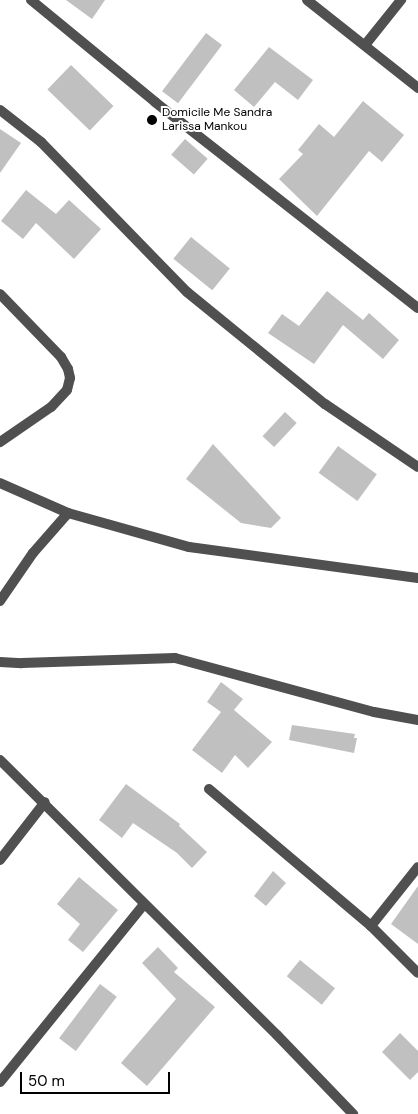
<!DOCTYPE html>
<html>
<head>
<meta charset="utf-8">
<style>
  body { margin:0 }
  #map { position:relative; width:418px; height:1114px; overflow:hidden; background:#fff; font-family:"DM Sans",sans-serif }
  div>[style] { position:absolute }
  .building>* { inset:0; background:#c0c0c0; transform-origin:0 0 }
  .street>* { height:10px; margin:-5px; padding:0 5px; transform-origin:5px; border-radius:5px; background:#505050 }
  .dots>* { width:14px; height:14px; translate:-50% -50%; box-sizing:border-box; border:2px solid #fff; border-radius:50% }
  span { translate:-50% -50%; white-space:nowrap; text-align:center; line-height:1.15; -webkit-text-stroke:4px #fff; paint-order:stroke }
  .poi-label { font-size:12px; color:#000 }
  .left { translate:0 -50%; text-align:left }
  .scale { position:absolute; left:20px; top:1072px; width:150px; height:22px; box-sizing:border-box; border:2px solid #000; border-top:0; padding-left:6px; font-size:15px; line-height:18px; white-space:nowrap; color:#000; -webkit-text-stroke:4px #fff; paint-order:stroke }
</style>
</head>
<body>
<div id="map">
  <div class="building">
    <i style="clip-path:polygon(66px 0,105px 0,92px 19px)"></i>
    <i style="left:206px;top:33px;width:20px;height:73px;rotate:37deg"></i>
    <i style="clip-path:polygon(269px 47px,313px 80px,298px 100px,275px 82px,254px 107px,234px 90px)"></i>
    <i style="left:71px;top:65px;width:59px;height:34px;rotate:44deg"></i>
    <i style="clip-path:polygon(363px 101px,404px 135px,382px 162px,369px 151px,317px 216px,279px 179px,303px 154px,298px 150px,319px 124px,334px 137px)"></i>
    <i style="clip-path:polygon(0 129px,21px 143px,0 173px)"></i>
    <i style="left:185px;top:139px;width:30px;height:21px;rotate:41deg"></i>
    <i style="clip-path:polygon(26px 190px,56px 214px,69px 200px,101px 229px,74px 259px,36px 223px,23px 239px,1px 221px)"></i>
    <i style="left:191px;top:237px;width:50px;height:28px;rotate:39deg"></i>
    <i style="clip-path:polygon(327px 291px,363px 320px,369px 313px,399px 340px,383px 359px,343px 325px,314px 364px,268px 333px,282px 314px,299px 326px)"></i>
    <i style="left:285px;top:412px;width:16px;height:33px;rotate:43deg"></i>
    <i style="clip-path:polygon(213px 444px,281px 518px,271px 528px,241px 523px,186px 479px)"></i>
    <i style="left:338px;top:446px;width:48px;height:33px;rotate:36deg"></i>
    <i style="clip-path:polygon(221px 682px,243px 699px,234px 710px,272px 742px,248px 768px,235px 755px,222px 773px,192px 750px,221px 712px,207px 702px)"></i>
    <i style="clip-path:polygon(292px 725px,355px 734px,354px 738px,357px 738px,354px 753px,289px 740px)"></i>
    <i style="clip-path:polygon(126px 784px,180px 824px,179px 826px,207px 852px,192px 868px,177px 853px,133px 823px,122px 838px,99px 820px)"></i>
    <i style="clip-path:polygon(273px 871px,286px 883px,266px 906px,254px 896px)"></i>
    <i style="clip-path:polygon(79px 877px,118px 910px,83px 952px,68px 940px,80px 924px,57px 904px)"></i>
    <i style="clip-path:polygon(418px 886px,418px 944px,391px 924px)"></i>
    <i style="clip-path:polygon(158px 947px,178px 968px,174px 972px,215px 1007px,147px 1086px,121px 1063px,176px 999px,142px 963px)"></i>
    <i style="left:300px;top:960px;width:45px;height:21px;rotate:39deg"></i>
    <i style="left:100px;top:984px;width:21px;height:68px;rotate:37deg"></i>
    <i style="clip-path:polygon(400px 1033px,418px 1051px,418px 1072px,410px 1080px,382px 1052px)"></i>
  </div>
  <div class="street">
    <i style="left:31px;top:0;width:161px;rotate:39.4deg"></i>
    <i style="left:155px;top:102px;width:334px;rotate:38.1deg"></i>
    <i style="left:307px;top:0;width:142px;rotate:38.4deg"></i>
    <i style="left:365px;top:45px;width:58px;rotate:-51.3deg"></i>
    <i style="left:0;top:110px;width:52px;rotate:38deg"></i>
    <i style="left:41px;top:142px;width:209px;rotate:45.8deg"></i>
    <i style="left:187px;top:292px;width:178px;rotate:39.1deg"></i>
    <i style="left:325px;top:404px;width:112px;rotate:34.1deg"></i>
    <i style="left:0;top:294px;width:88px;rotate:45.9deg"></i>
    <i style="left:61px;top:357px;width:14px;rotate:60deg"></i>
    <i style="left:68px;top:369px;width:9px;rotate:77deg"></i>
    <i style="left:70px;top:378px;width:12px;rotate:104deg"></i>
    <i style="left:67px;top:390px;width:23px;rotate:133deg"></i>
    <i style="left:51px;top:407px;width:62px;rotate:145.5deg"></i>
    <i style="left:0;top:483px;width:74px;rotate:23.8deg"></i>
    <i style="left:68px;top:513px;width:126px;rotate:15.7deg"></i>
    <i style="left:189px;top:547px;width:231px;rotate:7.7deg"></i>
    <i style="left:0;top:601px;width:58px;rotate:-55.5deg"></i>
    <i style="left:33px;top:553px;width:53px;rotate:-48.8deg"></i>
    <i style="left:0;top:662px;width:22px;rotate:3deg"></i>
    <i style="left:22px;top:663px;width:153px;rotate:-1.9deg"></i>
    <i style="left:175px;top:658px;width:206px;rotate:15.2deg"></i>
    <i style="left:374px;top:712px;width:45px;rotate:10.3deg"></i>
    <i style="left:0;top:760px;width:390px;rotate:44.8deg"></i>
    <i style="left:277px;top:1035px;width:110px;rotate:46.1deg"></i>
    <i style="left:209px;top:789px;width:212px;rotate:40.2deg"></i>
    <i style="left:371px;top:926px;width:66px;rotate:45deg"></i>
    <i style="left:0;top:860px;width:73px;rotate:-52.2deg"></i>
    <i style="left:371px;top:926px;width:75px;rotate:-51.5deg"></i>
    <i style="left:0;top:1082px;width:229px;rotate:-51deg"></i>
  </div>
  <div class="dots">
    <i style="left:152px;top:120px;background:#000"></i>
  </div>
  <div class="poi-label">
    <span class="left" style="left:162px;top:120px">Domicile Me Sandra<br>Larissa Mankou</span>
  </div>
  <div class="scale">50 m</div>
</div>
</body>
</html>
